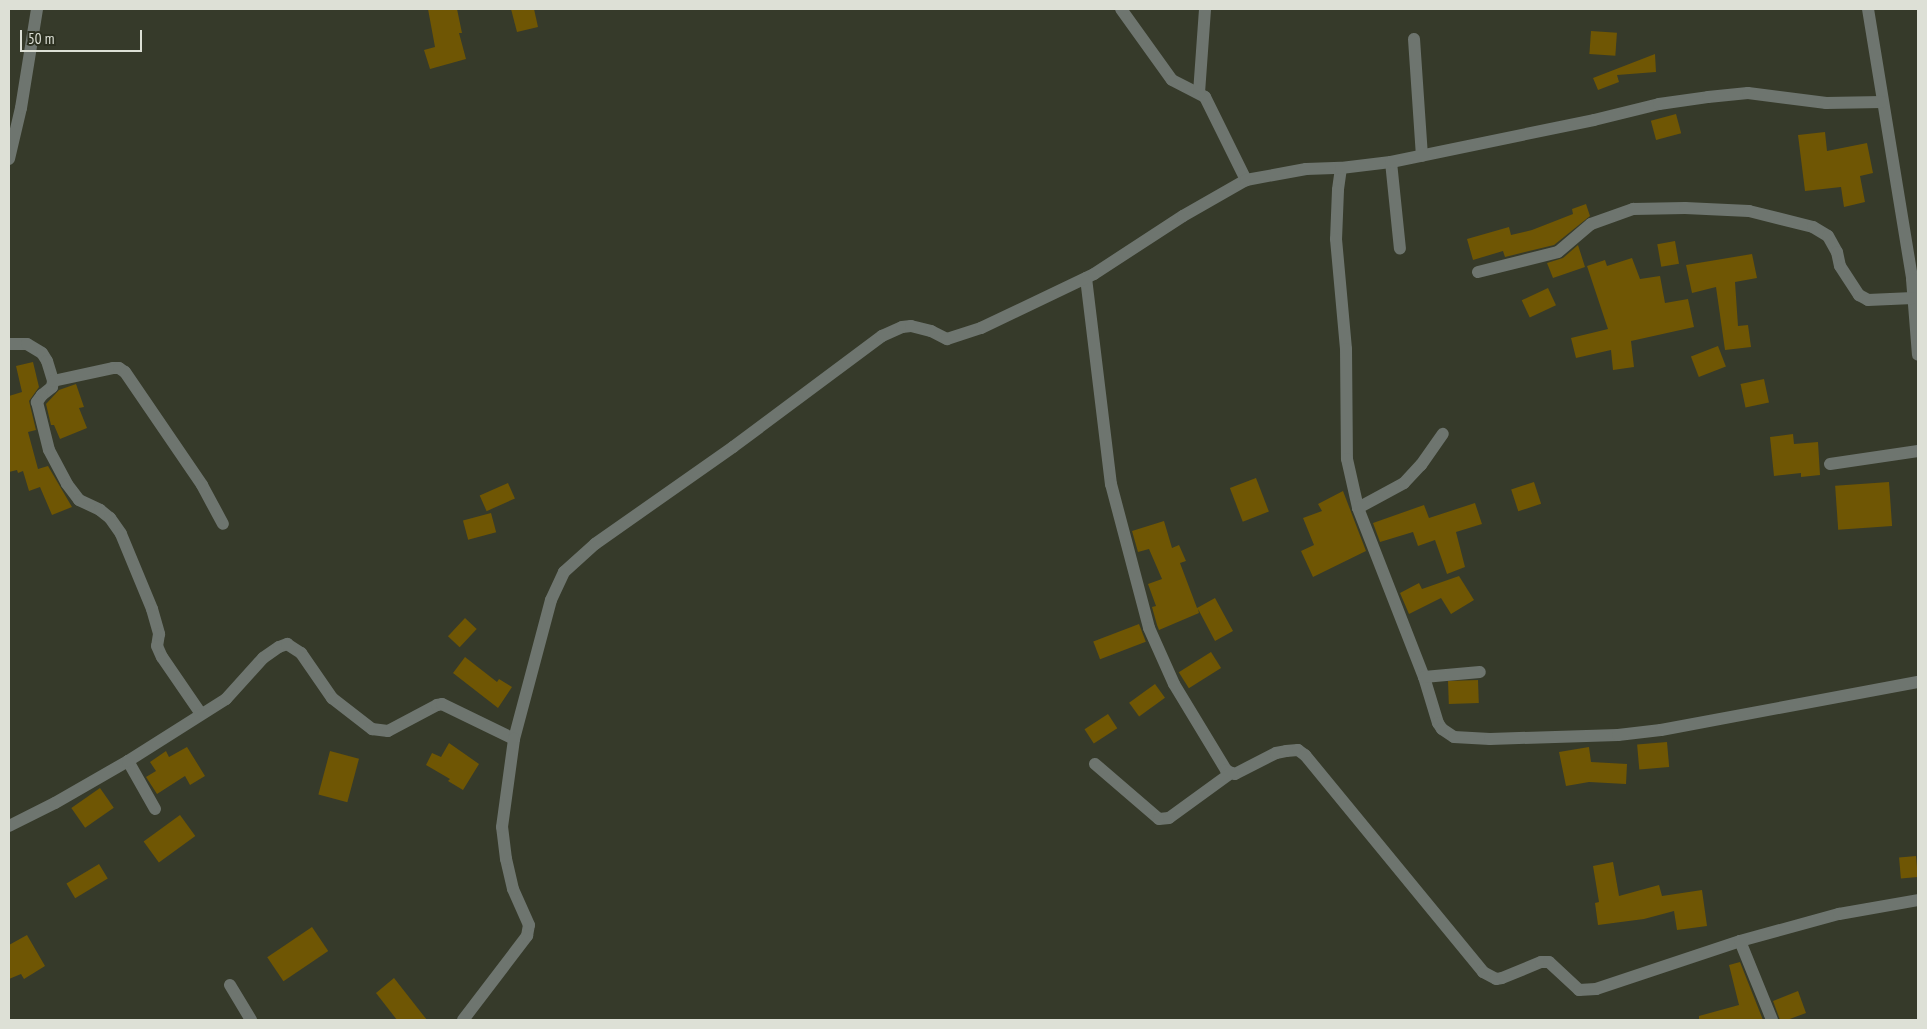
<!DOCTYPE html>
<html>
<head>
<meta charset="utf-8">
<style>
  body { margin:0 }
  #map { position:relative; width:1927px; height:1029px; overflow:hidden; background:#363a2a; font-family:"PT Sans Narrow",sans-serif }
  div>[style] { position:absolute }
  .building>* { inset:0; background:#6f5604; transform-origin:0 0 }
  .minor>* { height:12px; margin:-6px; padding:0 6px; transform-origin:6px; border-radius:6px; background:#6e756f }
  span { translate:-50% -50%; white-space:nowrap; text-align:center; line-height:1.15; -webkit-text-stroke:4.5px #2c3020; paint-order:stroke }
  .frame { position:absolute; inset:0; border:10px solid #dde0d6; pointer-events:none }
  .scale { position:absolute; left:20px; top:30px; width:122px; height:22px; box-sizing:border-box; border:2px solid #dde0d6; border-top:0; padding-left:6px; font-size:15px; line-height:18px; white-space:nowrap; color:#dde0d6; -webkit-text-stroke:4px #2c3020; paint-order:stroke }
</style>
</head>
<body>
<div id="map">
  <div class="building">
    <i style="clip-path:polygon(428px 9px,457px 9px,462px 33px,459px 33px,466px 59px,430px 69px,424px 50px,435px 47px)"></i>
    <i style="clip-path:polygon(511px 9px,534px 9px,538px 27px,517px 32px)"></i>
    <i style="left:1591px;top:31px;width:26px;height:23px;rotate:4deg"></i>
    <i style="clip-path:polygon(1655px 54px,1656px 72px,1617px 75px,1619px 82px,1598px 90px,1593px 78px)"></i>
    <i style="left:1676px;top:114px;width:20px;height:26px;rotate:75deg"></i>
    <i style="clip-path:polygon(1825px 132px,1827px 151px,1867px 143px,1873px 173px,1860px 176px,1865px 202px,1844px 207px,1841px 187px,1805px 191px,1798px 135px)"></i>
    <i style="clip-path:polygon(1586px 204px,1590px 216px,1554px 245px,1505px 257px,1503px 251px,1473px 260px,1467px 239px,1509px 227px,1511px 235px,1532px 230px,1573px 214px,1572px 209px)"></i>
    <i style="left:1675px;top:241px;width:23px;height:18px;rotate:80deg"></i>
    <i style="clip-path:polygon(1578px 245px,1585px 267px,1553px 278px,1547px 263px,1563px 258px)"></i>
    <i style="clip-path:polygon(1752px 254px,1757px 278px,1735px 282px,1738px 326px,1748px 325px,1751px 347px,1725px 350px,1716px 287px,1692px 293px,1686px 265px)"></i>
    <i style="clip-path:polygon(1632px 258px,1640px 279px,1660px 276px,1665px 303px,1688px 299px,1694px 327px,1631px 341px,1634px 367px,1613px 370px,1611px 350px,1576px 358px,1571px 338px,1608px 329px,1587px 266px,1605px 260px,1607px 266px)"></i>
    <i style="left:1548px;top:288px;width:19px;height:29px;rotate:65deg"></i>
    <i style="left:1718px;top:346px;width:22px;height:29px;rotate:69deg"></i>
    <i style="clip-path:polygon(33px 362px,39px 387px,29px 401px,36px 430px,28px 432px,38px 469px,48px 466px,72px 507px,52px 515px,40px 487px,29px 491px,23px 471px,18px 473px,17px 470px,9px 472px,9px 396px,22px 392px,16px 366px)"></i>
    <i style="left:1764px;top:379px;width:24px;height:24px;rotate:78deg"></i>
    <i style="clip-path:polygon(76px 384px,84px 407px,79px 408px,87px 428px,60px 439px,54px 425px,51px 425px,46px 404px,59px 390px)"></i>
    <i style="clip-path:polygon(1793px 434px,1794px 444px,1818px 442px,1820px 475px,1801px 477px,1801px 473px,1774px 476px,1770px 437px)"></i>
    <i style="left:1256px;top:478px;width:36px;height:28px;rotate:69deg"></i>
    <i style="left:1534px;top:482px;width:23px;height:24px;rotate:72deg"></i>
    <i style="left:1889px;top:482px;width:44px;height:54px;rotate:86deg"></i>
    <i style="left:508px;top:483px;width:17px;height:31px;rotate:66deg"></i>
    <i style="clip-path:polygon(1343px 491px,1366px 551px,1313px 577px,1301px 551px,1314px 545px,1303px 518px,1322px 511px,1318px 504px)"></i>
    <i style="clip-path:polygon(1475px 503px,1482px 524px,1456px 532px,1465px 567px,1447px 574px,1435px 540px,1418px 546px,1413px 532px,1380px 542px,1373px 523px,1424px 505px,1429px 518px)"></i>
    <i style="left:491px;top:513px;width:20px;height:29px;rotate:75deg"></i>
    <i style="clip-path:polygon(1164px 521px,1172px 548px,1179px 545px,1186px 561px,1180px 563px,1197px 608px,1215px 598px,1233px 631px,1215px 641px,1198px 609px,1199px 613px,1159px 630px,1157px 625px,1152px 607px,1156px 606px,1148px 584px,1162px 579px,1149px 549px,1138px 552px,1132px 531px)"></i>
    <i style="clip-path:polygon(1459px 576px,1474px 600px,1451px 614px,1441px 598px,1409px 614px,1400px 593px,1419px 583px,1422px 589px)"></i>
    <i style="left:465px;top:618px;width:16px;height:25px;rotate:43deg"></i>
    <i style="left:1139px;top:624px;width:19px;height:49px;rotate:69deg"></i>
    <i style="left:1211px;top:652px;width:19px;height:38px;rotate:58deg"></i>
    <i style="clip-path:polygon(465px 657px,497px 682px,499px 679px,512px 687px,498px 708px,453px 673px)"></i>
    <i style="left:1478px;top:680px;width:23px;height:30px;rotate:88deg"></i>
    <i style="left:1155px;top:684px;width:17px;height:32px;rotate:54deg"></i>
    <i style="left:1108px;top:714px;width:17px;height:28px;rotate:57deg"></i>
    <i style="left:1667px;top:742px;width:25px;height:30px;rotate:85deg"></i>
    <i style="clip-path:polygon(449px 743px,479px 764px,463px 790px,448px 781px,450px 779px,426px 765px,432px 753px,441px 757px)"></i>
    <i style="clip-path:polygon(187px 747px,205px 776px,190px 785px,185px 776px,157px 794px,146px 777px,156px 771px,150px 762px,166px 751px,169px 757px)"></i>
    <i style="clip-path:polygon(1589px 747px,1591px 762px,1627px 764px,1626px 784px,1589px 782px,1566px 786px,1559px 752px)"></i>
    <i style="left:330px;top:751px;width:30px;height:45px;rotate:15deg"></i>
    <i style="left:100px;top:788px;width:24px;height:35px;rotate:55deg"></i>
    <i style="left:180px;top:815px;width:26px;height:45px;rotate:54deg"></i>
    <i style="left:1916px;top:856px;width:21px;height:17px;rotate:85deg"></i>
    <i style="clip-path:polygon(1613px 862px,1619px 896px,1659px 885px,1662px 896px,1702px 890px,1707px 926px,1677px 930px,1674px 911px,1644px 919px,1598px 925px,1595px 903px,1599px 902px,1593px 866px)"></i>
    <i style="left:99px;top:864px;width:17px;height:38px;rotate:59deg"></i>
    <i style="left:312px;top:927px;width:29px;height:54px;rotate:56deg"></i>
    <i style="clip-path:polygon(27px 935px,45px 966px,24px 979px,21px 974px,9px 979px,9px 945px)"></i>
    <i style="clip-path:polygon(1740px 962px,1763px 1020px,1699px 1020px,1699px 1016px,1739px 1005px,1729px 965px)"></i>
    <i style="clip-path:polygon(394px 978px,427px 1020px,397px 1020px,376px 993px)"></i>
    <i style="clip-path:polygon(1798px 991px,1806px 1013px,1787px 1020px,1780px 1020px,1773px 1001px)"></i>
  </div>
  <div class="minor">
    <i style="left:1121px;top:9px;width:87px;rotate:54.3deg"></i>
    <i style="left:1172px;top:80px;width:37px;rotate:27deg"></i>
    <i style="left:1205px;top:97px;width:93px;rotate:63.7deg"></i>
    <i style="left:1868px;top:9px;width:274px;rotate:80.7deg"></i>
    <i style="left:1912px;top:279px;width:76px;rotate:85.5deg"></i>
    <i style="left:1414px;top:39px;width:117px;rotate:86.1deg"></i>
    <i style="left:1199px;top:93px;width:84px;rotate:-85.9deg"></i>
    <i style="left:9px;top:159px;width:52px;rotate:-76.8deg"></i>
    <i style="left:21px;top:108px;width:100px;rotate:-80.8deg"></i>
    <i style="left:1391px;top:162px;width:87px;rotate:84.1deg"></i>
    <i style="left:1341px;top:168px;width:22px;rotate:98deg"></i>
    <i style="left:1338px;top:190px;width:49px;rotate:92.3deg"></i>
    <i style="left:1336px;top:239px;width:110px;rotate:84.8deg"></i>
    <i style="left:1346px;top:349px;width:110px;rotate:89.5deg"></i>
    <i style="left:1347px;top:459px;width:50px;rotate:77.3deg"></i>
    <i style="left:1358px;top:508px;width:181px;rotate:68.7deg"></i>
    <i style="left:1424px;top:677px;width:48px;rotate:73.1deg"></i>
    <i style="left:1438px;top:723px;width:7px;rotate:56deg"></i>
    <i style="left:1442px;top:729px;width:14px;rotate:34deg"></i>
    <i style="left:1454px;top:737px;width:36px;rotate:3deg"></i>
    <i style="left:1490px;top:739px;width:128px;rotate:-1.8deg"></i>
    <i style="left:1618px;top:735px;width:43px;rotate:-6.6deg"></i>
    <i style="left:1661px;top:730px;width:261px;rotate:-10.6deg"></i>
    <i style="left:1478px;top:272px;width:82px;rotate:-14deg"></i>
    <i style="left:1558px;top:252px;width:43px;rotate:-40.3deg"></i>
    <i style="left:1591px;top:224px;width:45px;rotate:-19.7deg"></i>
    <i style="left:1633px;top:209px;width:52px;rotate:-1.1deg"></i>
    <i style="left:1685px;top:208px;width:64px;rotate:2.7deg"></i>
    <i style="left:1749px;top:211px;width:66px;rotate:14deg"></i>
    <i style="left:1813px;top:227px;width:17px;rotate:31deg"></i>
    <i style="left:1828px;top:236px;width:18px;rotate:61deg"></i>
    <i style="left:1837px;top:252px;width:14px;rotate:78deg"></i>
    <i style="left:1840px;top:266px;width:35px;rotate:57deg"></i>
    <i style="left:1859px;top:295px;width:10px;rotate:29deg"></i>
    <i style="left:1868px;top:300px;width:45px;rotate:-2.5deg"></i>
    <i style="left:1086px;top:278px;width:208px;rotate:83.1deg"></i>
    <i style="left:1111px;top:484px;width:149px;rotate:75.2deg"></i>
    <i style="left:1149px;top:628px;width:61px;rotate:65.9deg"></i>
    <i style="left:1174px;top:684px;width:100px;rotate:58.8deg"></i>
    <i style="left:1226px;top:770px;width:6px;rotate:31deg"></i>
    <i style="left:1231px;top:773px;width:4px;rotate:14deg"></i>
    <i style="left:1235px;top:774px;width:46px;rotate:-27.1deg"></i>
    <i style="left:1276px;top:753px;width:10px;rotate:-11deg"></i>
    <i style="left:1286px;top:751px;width:12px;rotate:-5deg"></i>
    <i style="left:1298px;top:750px;width:9px;rotate:36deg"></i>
    <i style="left:1305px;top:755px;width:281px;rotate:50.6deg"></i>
    <i style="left:1483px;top:972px;width:15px;rotate:28deg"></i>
    <i style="left:1496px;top:979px;width:6px;rotate:-9deg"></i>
    <i style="left:1502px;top:978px;width:42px;rotate:-22.3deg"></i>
    <i style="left:1541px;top:962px;width:8px"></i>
    <i style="left:1549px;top:962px;width:41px;rotate:43deg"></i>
    <i style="left:1579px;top:990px;width:17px;rotate:-3deg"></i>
    <i style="left:1596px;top:989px;width:152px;rotate:-18.4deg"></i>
    <i style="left:1740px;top:941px;width:103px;rotate:-15.3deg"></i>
    <i style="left:1839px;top:914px;width:80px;rotate:-10deg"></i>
    <i style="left:9px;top:344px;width:18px"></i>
    <i style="left:27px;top:344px;width:17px;rotate:31deg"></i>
    <i style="left:42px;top:353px;width:9px;rotate:58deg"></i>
    <i style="left:47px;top:361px;width:21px;rotate:73deg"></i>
    <i style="left:53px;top:381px;width:6px;rotate:99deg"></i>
    <i style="left:52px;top:387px;width:13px;rotate:141deg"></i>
    <i style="left:42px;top:395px;width:9px;rotate:126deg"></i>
    <i style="left:37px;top:402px;width:49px;rotate:76deg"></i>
    <i style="left:49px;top:450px;width:38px;rotate:62deg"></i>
    <i style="left:67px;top:484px;width:20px;rotate:53deg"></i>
    <i style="left:79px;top:500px;width:23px;rotate:25deg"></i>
    <i style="left:100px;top:510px;width:13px;rotate:39deg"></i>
    <i style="left:110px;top:518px;width:19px;rotate:55deg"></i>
    <i style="left:121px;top:534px;width:81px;rotate:67.5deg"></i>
    <i style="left:152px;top:609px;width:26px;rotate:74deg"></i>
    <i style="left:159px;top:634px;width:12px;rotate:99deg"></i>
    <i style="left:157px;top:646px;width:12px;rotate:66deg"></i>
    <i style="left:162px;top:657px;width:69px;rotate:55.6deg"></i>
    <i style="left:53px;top:381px;width:61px;rotate:-12.2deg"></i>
    <i style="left:113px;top:368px;width:6px"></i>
    <i style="left:119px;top:368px;width:7px;rotate:34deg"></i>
    <i style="left:125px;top:372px;width:137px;rotate:55.7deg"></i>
    <i style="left:202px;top:485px;width:44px;rotate:61.7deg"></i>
    <i style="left:1830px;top:464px;width:89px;rotate:-8.4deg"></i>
    <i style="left:1358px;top:508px;width:52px;rotate:-28.5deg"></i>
    <i style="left:1404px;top:483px;width:25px;rotate:-47deg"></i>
    <i style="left:1421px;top:465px;width:38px;rotate:-55deg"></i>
    <i style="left:1424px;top:677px;width:56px;rotate:-5.1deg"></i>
    <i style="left:128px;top:761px;width:55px;rotate:60.6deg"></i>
    <i style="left:1095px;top:764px;width:84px;rotate:40.7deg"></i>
    <i style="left:1159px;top:819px;width:10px;rotate:-6deg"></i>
    <i style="left:1169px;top:818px;width:77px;rotate:-36deg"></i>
    <i style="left:9px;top:826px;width:51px;rotate:-26.6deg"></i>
    <i style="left:55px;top:803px;width:84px;rotate:-29.9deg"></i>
    <i style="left:128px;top:761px;width:116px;rotate:-32.3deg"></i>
    <i style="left:226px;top:699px;width:55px;rotate:-47.9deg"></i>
    <i style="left:263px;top:658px;width:19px;rotate:-35deg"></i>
    <i style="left:279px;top:647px;width:9px;rotate:-21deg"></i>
    <i style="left:287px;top:644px;width:17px;rotate:33deg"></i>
    <i style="left:301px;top:653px;width:55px;rotate:55.4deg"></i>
    <i style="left:332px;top:698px;width:51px;rotate:37.8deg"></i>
    <i style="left:372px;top:729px;width:16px;rotate:7deg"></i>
    <i style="left:388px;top:731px;width:55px;rotate:-28deg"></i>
    <i style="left:437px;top:705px;width:5px;rotate:-11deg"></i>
    <i style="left:442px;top:704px;width:80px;rotate:25.9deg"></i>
    <i style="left:514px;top:739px;width:144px;rotate:-75.1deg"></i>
    <i style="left:551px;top:600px;width:31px;rotate:-65deg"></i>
    <i style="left:564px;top:572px;width:42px;rotate:-42.1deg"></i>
    <i style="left:595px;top:544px;width:169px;rotate:-35.1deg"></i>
    <i style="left:733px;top:447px;width:186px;rotate:-36.7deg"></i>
    <i style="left:882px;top:336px;width:22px;rotate:-24deg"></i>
    <i style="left:902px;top:327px;width:9px;rotate:-6deg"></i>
    <i style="left:911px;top:326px;width:21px;rotate:14deg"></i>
    <i style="left:931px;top:331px;width:18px;rotate:27deg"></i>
    <i style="left:947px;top:339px;width:36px;rotate:-18deg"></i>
    <i style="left:981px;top:328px;width:125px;rotate:-25.5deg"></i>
    <i style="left:1094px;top:274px;width:106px;rotate:-33.1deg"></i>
    <i style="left:1183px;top:216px;width:73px;rotate:-29.7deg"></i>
    <i style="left:1246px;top:180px;width:61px;rotate:-10.4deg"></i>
    <i style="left:1306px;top:169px;width:35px;rotate:-2deg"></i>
    <i style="left:1341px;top:168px;width:50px;rotate:-6.8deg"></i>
    <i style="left:1391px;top:162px;width:207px;rotate:-11.7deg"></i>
    <i style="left:1594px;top:120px;width:67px;rotate:-13.8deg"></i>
    <i style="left:1659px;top:104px;width:49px;rotate:-8.1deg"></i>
    <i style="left:1708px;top:97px;width:40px;rotate:-5.7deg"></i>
    <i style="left:1748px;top:93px;width:79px;rotate:7.3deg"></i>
    <i style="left:1826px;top:103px;width:56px;rotate:-1deg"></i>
    <i style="left:1740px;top:941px;width:85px;rotate:67.9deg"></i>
    <i style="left:230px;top:985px;width:41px;rotate:59deg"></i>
    <i style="left:463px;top:1020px;width:106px;rotate:-52.7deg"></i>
    <i style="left:527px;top:936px;width:11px;rotate:-80deg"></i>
    <i style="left:529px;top:925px;width:39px;rotate:-114deg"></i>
    <i style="left:513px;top:889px;width:31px;rotate:-103deg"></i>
    <i style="left:506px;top:859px;width:32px;rotate:-97deg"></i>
    <i style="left:502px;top:827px;width:89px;rotate:-82.2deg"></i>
  </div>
  <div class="frame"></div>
  <div class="scale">50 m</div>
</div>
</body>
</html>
